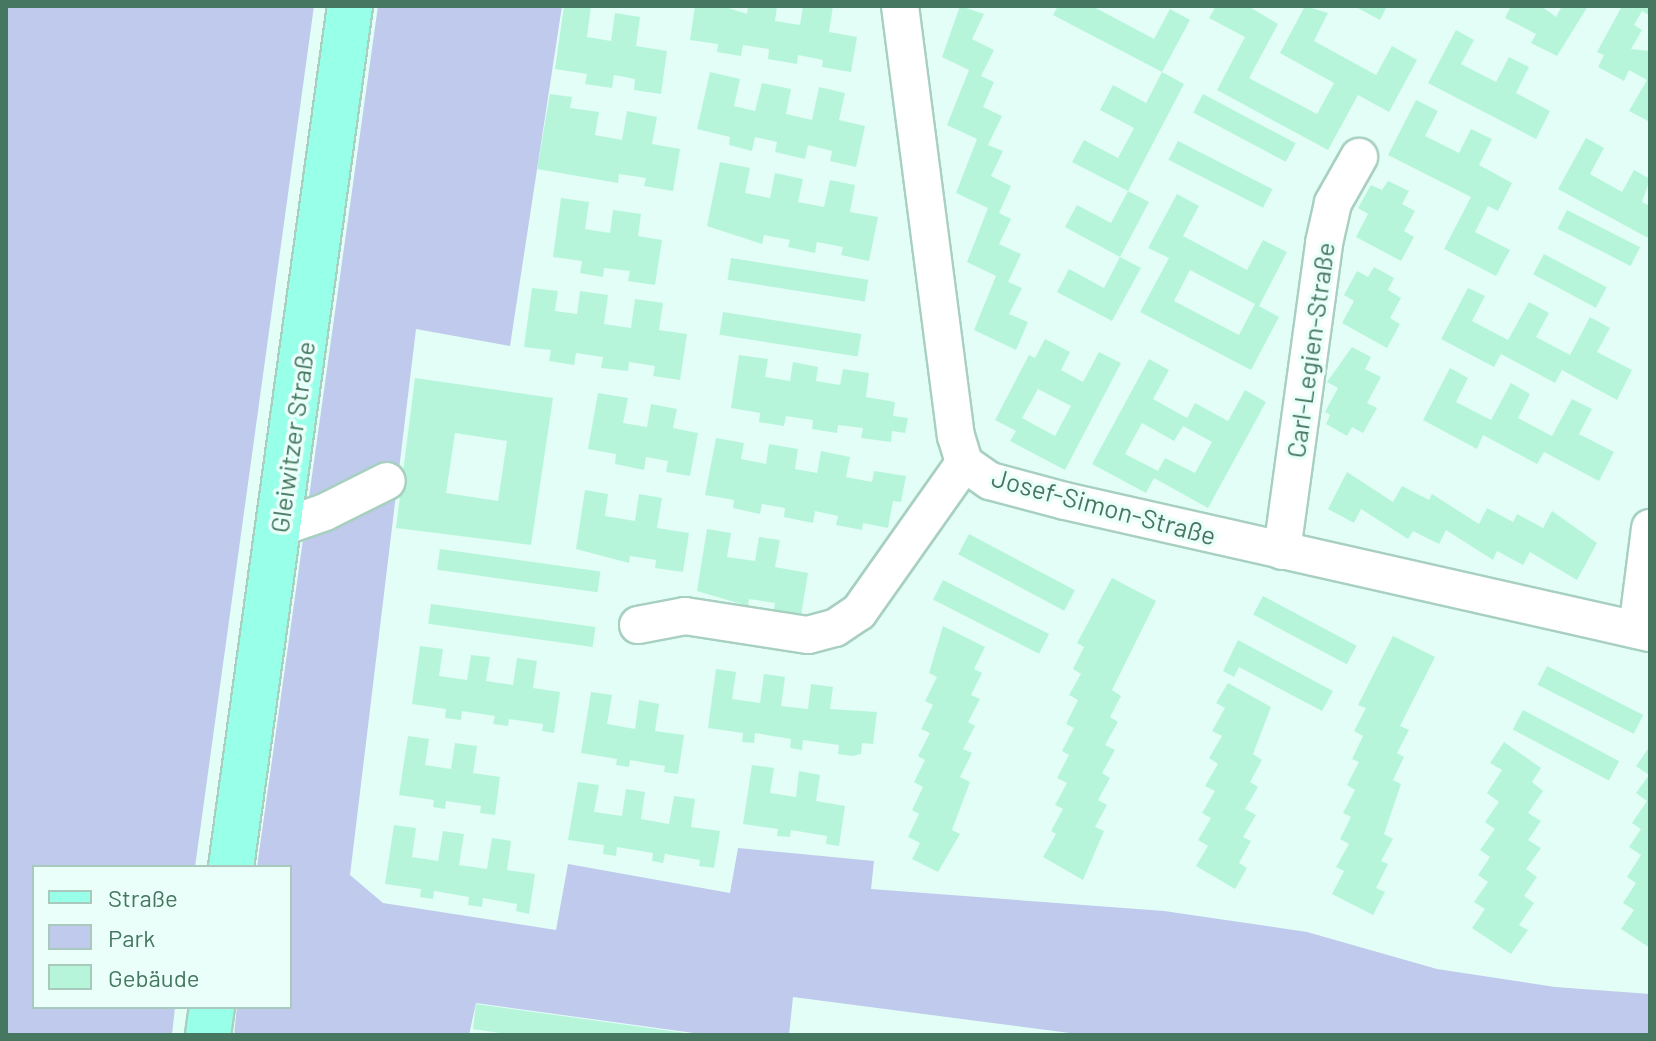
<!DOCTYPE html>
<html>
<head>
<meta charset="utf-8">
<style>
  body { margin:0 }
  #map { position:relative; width:1656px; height:1041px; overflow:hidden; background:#e2fef7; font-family:Barlow,sans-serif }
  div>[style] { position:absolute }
  .green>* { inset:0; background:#bfcaec }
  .building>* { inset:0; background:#b7f5da; transform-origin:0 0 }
  .roads { filter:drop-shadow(2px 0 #a8d0c0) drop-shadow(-2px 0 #a8d0c0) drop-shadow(0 2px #a8d0c0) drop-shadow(0 -2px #a8d0c0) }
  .minor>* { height:36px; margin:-18px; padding:0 18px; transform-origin:18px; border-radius:18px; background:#fff }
  .major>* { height:44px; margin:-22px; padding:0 22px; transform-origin:22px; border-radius:22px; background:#98ffe9 }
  span { translate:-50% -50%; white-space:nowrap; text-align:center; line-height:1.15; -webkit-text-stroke:7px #eafffa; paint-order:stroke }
  .street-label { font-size:26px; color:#467760 }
  .frame { position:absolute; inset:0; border:8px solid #467760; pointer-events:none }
  .legend { position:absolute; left:32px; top:865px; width:260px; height:144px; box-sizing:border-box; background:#eafffa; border:2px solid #a8c9bc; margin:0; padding:10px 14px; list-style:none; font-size:24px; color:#467760 }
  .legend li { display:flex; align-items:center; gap:16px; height:40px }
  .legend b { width:40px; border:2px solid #a8c9bc }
</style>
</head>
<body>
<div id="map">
  <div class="green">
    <i style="clip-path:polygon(6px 6px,314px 6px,195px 867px,34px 867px,34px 1007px,175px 1007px,172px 1035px,6px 1035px)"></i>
    <i style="clip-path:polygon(378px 6px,562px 6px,510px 346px,416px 329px,350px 875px,383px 903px,556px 930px,568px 864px,730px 893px,738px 848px,874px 861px,871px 889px,1164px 911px,1307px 932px,1437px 969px,1555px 987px,1650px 994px,1650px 1035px,1085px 1035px,793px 997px,789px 1035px,708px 1035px,476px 1003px,469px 1035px,234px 1035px,237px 1007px,290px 1007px,290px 867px,257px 867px)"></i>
  </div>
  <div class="building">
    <i style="clip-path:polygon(564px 6px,591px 6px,587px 37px,611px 41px,615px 13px,640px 17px,636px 46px,667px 51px,661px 94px,634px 90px,635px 79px,614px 75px,612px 88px,585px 84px,587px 74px,555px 69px)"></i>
    <i style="clip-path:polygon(695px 6px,722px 6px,747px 14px,748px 6px,777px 6px,775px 21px,800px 25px,803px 6px,833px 6px,829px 32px,857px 37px,851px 72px,822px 67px,823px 60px,798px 55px,797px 64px,768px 59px,769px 49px,743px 45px,741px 56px,717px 52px,718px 44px,690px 40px)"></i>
    <i style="clip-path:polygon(960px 6px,984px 14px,972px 39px,994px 50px,981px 76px,994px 82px,983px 107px,1002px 116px,988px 145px,1003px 151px,991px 176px,1011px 186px,999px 213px,1011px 219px,999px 244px,1021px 254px,1008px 282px,1022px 288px,1009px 314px,1028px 322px,1016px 350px,974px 330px,996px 276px,967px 262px,988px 208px,956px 193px,977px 139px,947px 125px,969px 70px,942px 57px)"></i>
    <i style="clip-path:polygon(1058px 6px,1092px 6px,1154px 39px,1170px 9px,1190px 20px,1162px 72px,1053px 15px)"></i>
    <i style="clip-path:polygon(1216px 6px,1248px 6px,1278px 24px,1249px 78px,1317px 114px,1334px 83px,1280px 53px,1305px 6px,1328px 13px,1314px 41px,1376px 75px,1392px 46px,1417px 60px,1389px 112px,1358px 95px,1328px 150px,1217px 90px,1245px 37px,1209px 18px)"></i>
    <i style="clip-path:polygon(1354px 6px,1387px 6px,1380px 20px)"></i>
    <i style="clip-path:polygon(1511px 6px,1541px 6px,1556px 17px,1562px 6px,1588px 6px,1557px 56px,1531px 43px,1536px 34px,1505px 18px)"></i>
    <i style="clip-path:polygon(1622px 6px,1650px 6px,1650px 16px,1642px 11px,1634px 25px,1642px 30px,1631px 49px,1650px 51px,1650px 122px,1629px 111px,1647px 80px,1629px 70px,1624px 81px,1598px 67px,1604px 55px,1597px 52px)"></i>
    <i style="clip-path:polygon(1456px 30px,1474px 40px,1461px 64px,1496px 82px,1509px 57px,1529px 67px,1516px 93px,1550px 111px,1536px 139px,1428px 83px)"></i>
    <i style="clip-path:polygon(710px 72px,740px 79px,734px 106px,755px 111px,762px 83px,791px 89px,786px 114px,812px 120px,819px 87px,845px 93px,839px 120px,865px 126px,856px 167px,830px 161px,832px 151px,808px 145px,805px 159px,775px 152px,777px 142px,755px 137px,752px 151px,729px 145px,730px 137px,697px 129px)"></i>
    <i style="clip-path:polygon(1162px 72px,1184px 84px,1128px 191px,1072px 162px,1084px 140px,1118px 158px,1134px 128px,1100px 110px,1113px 85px,1146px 103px)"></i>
    <i style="clip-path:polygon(550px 94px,572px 97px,570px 108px,599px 112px,595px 135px,622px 140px,627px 111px,657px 117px,652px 144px,680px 149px,673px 191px,644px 186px,646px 178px,619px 174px,618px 183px,537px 169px)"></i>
    <i style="left:1203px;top:94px;width:105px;height:21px;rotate:28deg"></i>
    <i style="clip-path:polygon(1416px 100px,1438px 111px,1425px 136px,1459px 153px,1471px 129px,1492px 139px,1479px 165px,1512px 183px,1498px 211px,1488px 206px,1475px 232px,1510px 250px,1496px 276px,1444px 249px,1471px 197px,1388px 155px)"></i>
    <i style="clip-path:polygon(1586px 138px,1604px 148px,1590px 174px,1622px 192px,1634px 170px,1650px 179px,1642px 202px,1650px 206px,1650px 239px,1558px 189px)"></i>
    <i style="left:1178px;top:141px;width:106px;height:21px;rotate:27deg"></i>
    <i style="clip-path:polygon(720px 162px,750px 168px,745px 193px,770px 198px,775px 173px,803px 179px,798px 202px,824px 207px,830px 180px,855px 185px,850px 212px,878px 217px,869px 261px,841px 255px,843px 247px,817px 242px,815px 253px,788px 247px,790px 240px,764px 235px,762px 244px,707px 226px)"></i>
    <i style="clip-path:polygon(1388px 181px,1409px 191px,1402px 204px,1415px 211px,1404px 231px,1414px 237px,1401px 261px,1356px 237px,1368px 214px,1358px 208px,1371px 185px,1382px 190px)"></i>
    <i style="clip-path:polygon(1128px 191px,1149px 202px,1120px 257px,1141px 268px,1112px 321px,1057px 292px,1069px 269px,1104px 288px,1120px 257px,1065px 227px,1077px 205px,1111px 223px)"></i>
    <i style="clip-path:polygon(evenodd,1177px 194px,1199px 206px,1183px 236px,1247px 270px,1263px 240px,1287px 252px,1259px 306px,1279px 317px,1251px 370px,1140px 312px,1169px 258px,1148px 248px,1177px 194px,1190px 270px,1255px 304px,1239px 335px,1174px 301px,1190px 270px)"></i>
    <i style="clip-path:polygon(561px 198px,589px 202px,585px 229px,610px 233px,613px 210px,641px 214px,638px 236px,662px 240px,655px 285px,628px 281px,630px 271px,604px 268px,603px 277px,580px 273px,582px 261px,553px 257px)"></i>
    <i style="left:1567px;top:210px;width:82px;height:21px;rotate:27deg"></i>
    <i style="left:1544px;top:254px;width:71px;height:23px;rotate:28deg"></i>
    <i style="left:731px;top:258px;width:139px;height:22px;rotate:9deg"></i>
    <i style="clip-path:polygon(1374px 267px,1394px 278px,1388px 290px,1401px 298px,1390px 318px,1400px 324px,1387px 348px,1342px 323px,1354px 301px,1344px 295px,1357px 271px,1368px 277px)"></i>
    <i style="clip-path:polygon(532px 288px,558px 291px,555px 311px,577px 314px,580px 291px,608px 295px,604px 324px,631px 328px,635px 299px,663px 303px,659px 330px,687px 334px,680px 380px,653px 376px,655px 366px,629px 362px,628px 371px,601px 368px,603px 357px,576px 353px,574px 365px,549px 361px,551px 350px,524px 347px)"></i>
    <i style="clip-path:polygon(1468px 288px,1485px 296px,1472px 321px,1508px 340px,1529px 302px,1549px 313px,1536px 337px,1570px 355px,1590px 317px,1610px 328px,1597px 352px,1632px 370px,1617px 400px,1562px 370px,1555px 383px,1501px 354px,1494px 367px,1441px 339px)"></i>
    <i style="left:723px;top:312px;width:140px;height:23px;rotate:9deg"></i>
    <i style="clip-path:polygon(evenodd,1045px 339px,1070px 352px,1061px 370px,1083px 382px,1099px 352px,1121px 363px,1065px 470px,1010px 441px,1016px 431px,995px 420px,1029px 355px,1035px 358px,1045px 339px,1038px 389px,1071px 406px,1055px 436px,1022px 418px,1038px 389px)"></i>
    <i style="clip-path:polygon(1352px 347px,1371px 357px,1365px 369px,1381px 377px,1367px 403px,1377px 408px,1363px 433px,1352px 427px,1347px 436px,1326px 424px,1330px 415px,1325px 412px,1338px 388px,1327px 382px)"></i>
    <i style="clip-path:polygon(739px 355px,768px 359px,765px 377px,790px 381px,793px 362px,818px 367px,816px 381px,840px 385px,843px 369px,869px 373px,866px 397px,895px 402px,893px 416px,908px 418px,905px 433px,892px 431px,891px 442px,861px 438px,863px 428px,838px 425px,837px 433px,812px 429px,813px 420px,786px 416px,784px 426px,759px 422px,760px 413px,731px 408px)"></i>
    <i style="clip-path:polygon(evenodd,1149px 359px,1169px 370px,1153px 399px,1187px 418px,1195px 403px,1228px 421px,1245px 390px,1266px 402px,1208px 508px,1154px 478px,1146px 493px,1092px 464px,1149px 359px,1142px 423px,1174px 441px,1183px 426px,1212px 442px,1195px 473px,1165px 458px,1158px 471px,1125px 454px,1142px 423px)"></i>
    <i style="clip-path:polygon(1450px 368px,1468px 378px,1456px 402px,1491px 420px,1511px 383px,1530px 394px,1518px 418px,1552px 436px,1572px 399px,1592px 409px,1579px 434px,1614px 452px,1599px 481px,1544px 452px,1537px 464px,1483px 435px,1477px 449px,1423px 420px)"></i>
    <i style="clip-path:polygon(evenodd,415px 378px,553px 398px,531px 545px,396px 528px,415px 378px,455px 433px,507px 441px,498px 501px,446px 493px,455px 433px)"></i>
    <i style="clip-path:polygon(598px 393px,628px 398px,623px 423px,647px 427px,651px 404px,677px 409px,673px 428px,698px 433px,690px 476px,666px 472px,668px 461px,646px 457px,644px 470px,615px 464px,616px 454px,588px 449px)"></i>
    <i style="clip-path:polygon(716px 438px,744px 443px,741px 459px,766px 464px,769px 444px,798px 449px,795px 469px,817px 473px,821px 451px,850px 457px,846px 477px,872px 482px,874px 471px,906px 476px,901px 502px,893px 501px,888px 528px,863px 523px,862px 530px,836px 525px,838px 516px,815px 511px,813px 523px,784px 517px,785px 508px,762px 504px,760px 514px,733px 508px,734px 500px,705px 495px)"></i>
    <i style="clip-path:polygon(1347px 472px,1393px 502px,1402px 486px,1429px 500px,1432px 494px,1479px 524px,1487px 508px,1513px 522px,1517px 514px,1543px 528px,1552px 511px,1597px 543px,1577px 580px,1530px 552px,1523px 565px,1497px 551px,1493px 560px,1446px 530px,1439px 544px,1413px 531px,1408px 539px,1361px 509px,1354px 523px,1328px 509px)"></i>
    <i style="clip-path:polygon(585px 490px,608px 494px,605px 516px,635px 521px,639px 494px,662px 498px,657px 528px,689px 533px,683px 572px,655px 568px,656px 560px,630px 556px,629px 563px,576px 549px)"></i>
    <i style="clip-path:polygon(707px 529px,731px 533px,727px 557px,755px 561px,759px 537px,780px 540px,775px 567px,808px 573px,801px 615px,774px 610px,775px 603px,749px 599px,748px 606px,697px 591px)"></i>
    <i style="left:969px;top:534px;width:120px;height:23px;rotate:28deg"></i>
    <i style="left:440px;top:549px;width:162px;height:21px;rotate:8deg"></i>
    <i style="clip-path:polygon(1112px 578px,1156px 601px,1112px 690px,1121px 696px,1110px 717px,1118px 722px,1105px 745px,1115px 750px,1102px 773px,1110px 778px,1098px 800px,1107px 805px,1095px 827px,1104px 831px,1083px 880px,1043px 857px,1056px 834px,1051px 831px,1063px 809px,1055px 805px,1067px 783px,1057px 778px,1069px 755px,1062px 751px,1074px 728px,1066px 724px,1078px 700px,1069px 695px,1081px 674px,1073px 669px,1084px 647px,1077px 643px)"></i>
    <i style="left:943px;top:580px;width:119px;height:22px;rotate:27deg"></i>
    <i style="left:1263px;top:596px;width:106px;height:21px;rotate:28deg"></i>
    <i style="left:431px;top:604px;width:166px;height:20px;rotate:8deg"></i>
    <i style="clip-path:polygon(943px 626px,985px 647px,974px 669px,982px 673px,971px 695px,980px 699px,968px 722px,975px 726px,963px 749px,972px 753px,960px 777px,970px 782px,952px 830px,960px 834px,938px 872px,912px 859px,920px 843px,908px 837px,919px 814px,912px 810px,923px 787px,914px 782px,925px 760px,918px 756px,930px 733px,921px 729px,933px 705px,925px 701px,937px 677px,929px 673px)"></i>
    <i style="clip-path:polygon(1393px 636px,1435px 657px,1400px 726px,1409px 730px,1397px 753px,1404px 757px,1393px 780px,1401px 784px,1384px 834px,1393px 839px,1381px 861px,1388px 864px,1376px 888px,1385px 892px,1373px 915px,1332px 894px,1344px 871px,1336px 867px,1349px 844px,1340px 839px,1351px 817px,1343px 813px,1355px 790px,1347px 785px,1359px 762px,1352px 759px,1363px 736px,1354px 731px,1366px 708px,1358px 705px)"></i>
    <i style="clip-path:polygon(1238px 640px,1333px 691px,1322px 711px,1239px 667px,1234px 677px,1223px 671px)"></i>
    <i style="clip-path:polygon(420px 646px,443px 649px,439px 676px,467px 680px,471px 655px,490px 657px,486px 681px,513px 685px,517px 658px,537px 661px,533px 688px,560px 692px,554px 733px,542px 731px,543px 724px,509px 719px,508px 726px,493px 724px,495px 716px,462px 711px,461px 720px,445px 718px,446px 709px,412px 704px)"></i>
    <i style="left:1547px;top:666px;width:108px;height:21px;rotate:27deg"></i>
    <i style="clip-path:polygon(716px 669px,736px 672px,732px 699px,760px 703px,764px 674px,785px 677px,781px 706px,808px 709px,811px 684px,833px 687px,830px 709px,877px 712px,873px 744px,862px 743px,861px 754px,852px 756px,838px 754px,839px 745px,803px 740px,802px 750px,790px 748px,791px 739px,755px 733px,754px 743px,742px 742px,743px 733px,708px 728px)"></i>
    <i style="clip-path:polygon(1228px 683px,1271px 707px,1253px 754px,1262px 760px,1250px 782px,1258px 787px,1245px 809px,1256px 815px,1243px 837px,1251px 841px,1239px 863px,1247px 868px,1235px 889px,1196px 866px,1208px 846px,1198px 840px,1211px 818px,1202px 813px,1215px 791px,1205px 786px,1218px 764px,1209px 758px,1222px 736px,1212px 731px,1225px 708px,1216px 703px)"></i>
    <i style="clip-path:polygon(591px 692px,612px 695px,607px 724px,635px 729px,639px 700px,659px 704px,655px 731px,684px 735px,678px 774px,664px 772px,665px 766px,630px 760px,629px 767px,616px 765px,617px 759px,581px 753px)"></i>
    <i style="left:1523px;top:710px;width:109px;height:22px;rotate:28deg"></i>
    <i style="clip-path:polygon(408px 736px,429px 739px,425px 765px,451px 769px,455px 743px,477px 746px,473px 773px,500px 777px,495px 815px,480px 813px,481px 806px,446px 801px,445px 809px,433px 807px,434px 800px,399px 795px)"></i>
    <i style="clip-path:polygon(1504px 742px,1541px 768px,1532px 782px,1543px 791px,1528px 813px,1541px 821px,1528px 840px,1541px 848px,1526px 869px,1537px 877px,1524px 896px,1534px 903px,1519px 925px,1528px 930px,1511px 954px,1472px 928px,1485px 909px,1474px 902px,1488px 882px,1478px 875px,1490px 857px,1480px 850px,1495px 829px,1485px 822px,1499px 802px,1487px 793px,1502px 770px,1490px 763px)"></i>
    <i style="clip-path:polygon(1650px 746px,1650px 948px,1621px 929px,1634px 910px,1623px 903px,1636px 883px,1627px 877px,1641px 855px,1629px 847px,1641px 829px,1632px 823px,1647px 801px,1636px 793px,1649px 775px,1636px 766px)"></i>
    <i style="clip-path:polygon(752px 765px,774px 768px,770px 793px,796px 797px,799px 771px,820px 775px,816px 801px,845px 806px,839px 846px,826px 844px,827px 836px,791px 830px,790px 837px,777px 836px,778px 829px,743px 824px)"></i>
    <i style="clip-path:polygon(578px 782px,599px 785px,594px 812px,622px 816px,626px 789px,645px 792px,641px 819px,669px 824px,674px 796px,695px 799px,691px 827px,720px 831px,714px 868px,699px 866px,700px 860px,665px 854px,663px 863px,652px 861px,653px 853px,617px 847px,616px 856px,603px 854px,604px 845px,568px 840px)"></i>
    <i style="clip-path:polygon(394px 825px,416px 828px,412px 857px,438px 861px,443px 831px,464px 834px,459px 865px,487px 869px,492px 838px,511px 841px,507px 870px,535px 874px,529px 914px,516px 911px,517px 904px,483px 898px,482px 907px,468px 905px,469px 897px,434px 891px,433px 899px,420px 897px,421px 889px,385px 884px)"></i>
    <i style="clip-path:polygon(476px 1004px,685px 1033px,685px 1035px,514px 1035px,473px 1029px)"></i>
  </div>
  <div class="roads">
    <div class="minor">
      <i style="left:900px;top:6px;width:434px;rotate:82.6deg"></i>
      <i style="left:956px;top:436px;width:28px;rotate:73deg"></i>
      <i style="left:964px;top:463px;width:32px;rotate:35deg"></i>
      <i style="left:990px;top:481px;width:78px;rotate:14.9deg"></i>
      <i style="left:1065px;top:501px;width:600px;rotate:12.72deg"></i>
      <i style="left:279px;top:528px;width:49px;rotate:-19.2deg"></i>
      <i style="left:325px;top:512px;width:69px;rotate:-26.6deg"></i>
      <i style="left:1282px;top:551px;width:311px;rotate:-82.2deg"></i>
      <i style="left:1324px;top:243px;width:41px;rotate:-77.3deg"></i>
      <i style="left:1333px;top:203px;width:53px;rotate:-60.5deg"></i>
      <i style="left:638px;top:625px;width:48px;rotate:-10.8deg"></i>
      <i style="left:685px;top:616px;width:124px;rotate:8.8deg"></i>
      <i style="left:808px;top:635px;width:28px;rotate:-15deg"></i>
      <i style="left:835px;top:628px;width:29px;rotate:-34deg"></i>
      <i style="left:859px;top:612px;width:182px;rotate:-54.8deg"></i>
      <i style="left:1637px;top:630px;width:103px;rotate:-82.7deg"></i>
    </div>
    <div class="major">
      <i style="left:231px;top:867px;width:869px;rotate:-82.13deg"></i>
      <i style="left:208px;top:1035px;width:28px;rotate:-82deg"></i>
    </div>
  </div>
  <div class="street-label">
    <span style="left:1310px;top:350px;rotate:-82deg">Carl-Legien-Straße</span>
    <span style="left:292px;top:437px;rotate:-82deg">Gleiwitzer Straße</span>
    <span style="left:1104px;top:506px;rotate:15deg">Josef-Simon-Straße</span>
  </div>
  <div class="frame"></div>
  <ul class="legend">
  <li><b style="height:10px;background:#98ffe9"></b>Straße</li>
  <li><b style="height:22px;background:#bfcaec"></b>Park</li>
  <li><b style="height:22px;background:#b7f5da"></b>Gebäude</li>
  </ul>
</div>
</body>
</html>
